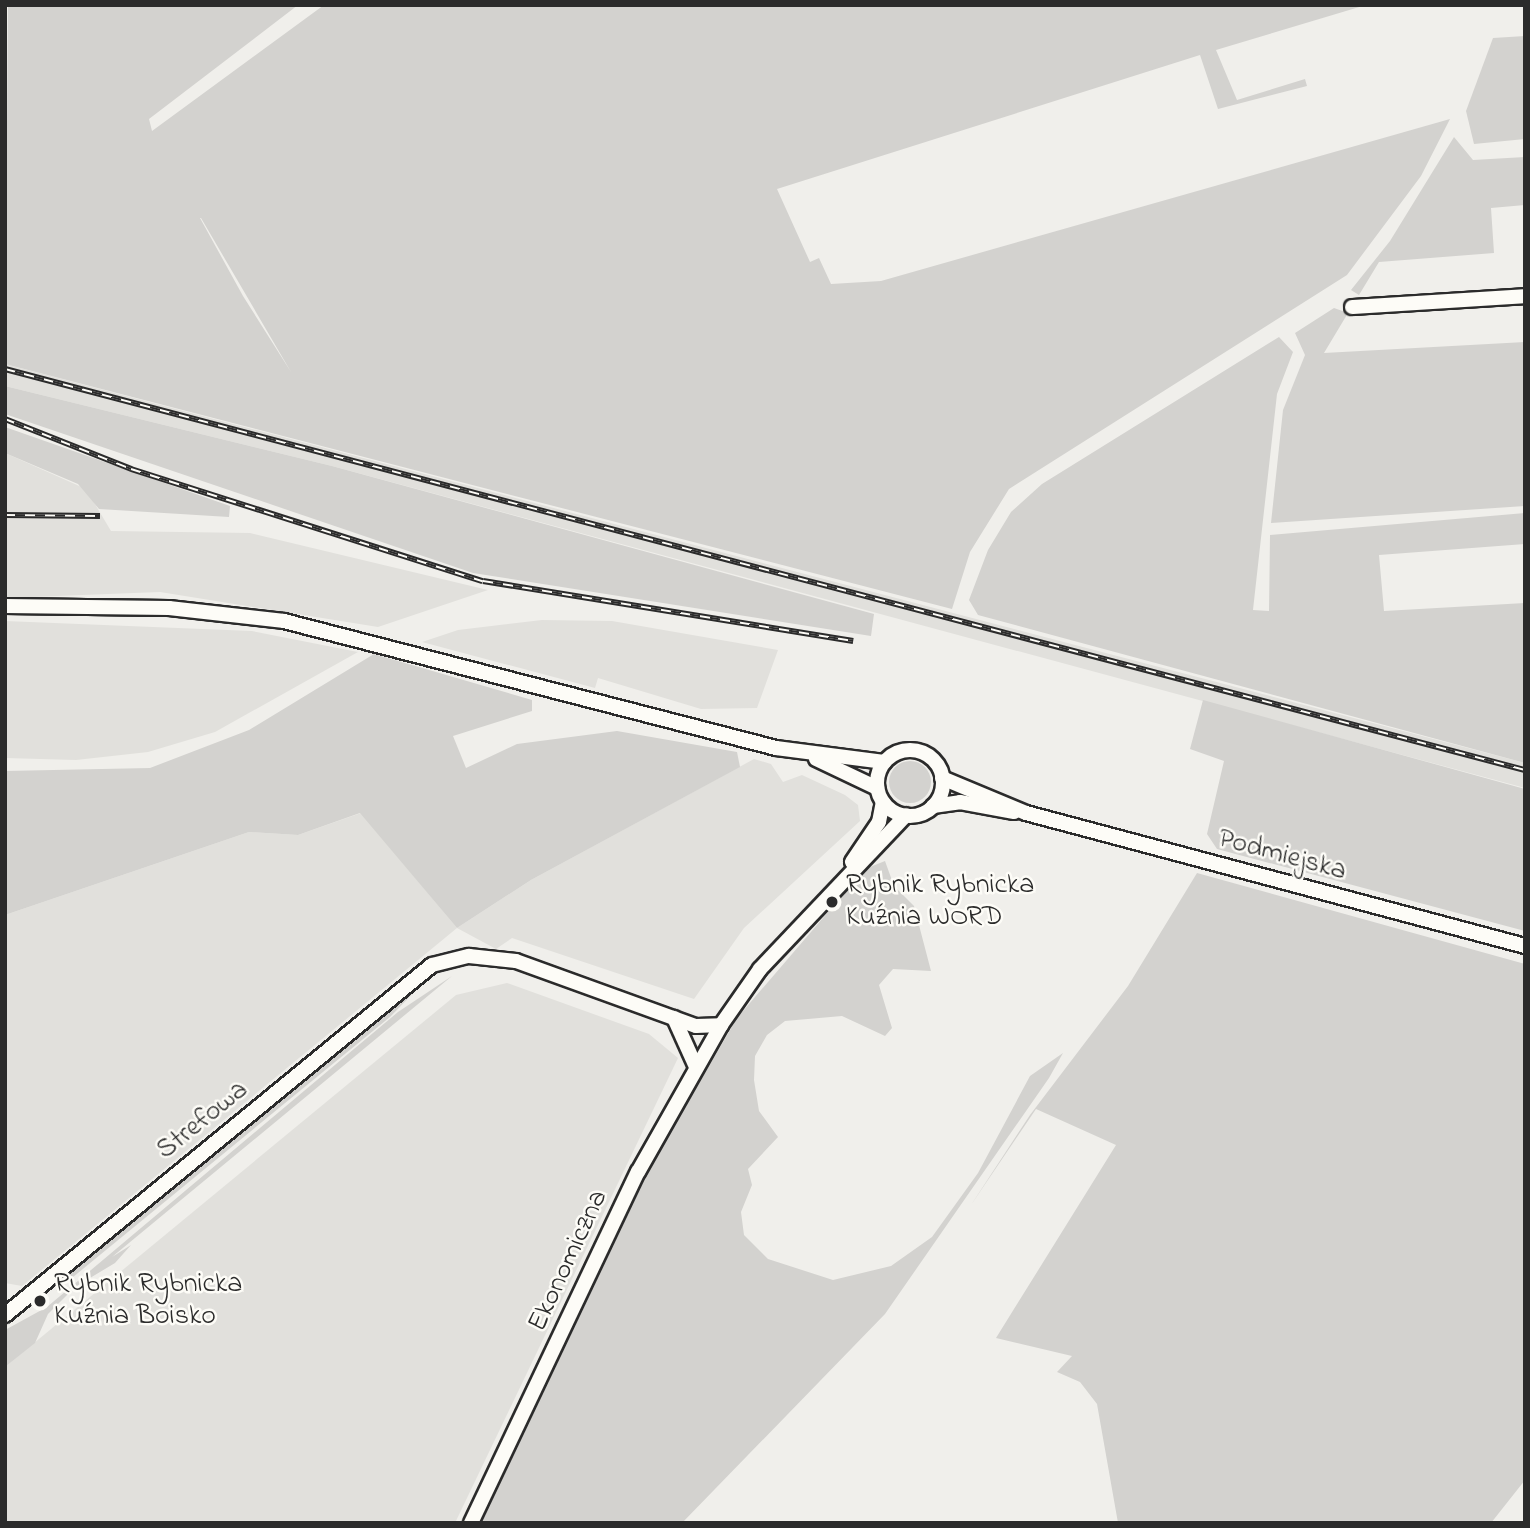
<!DOCTYPE html>
<html>
<head>
<meta charset="utf-8">
<style>
  body { margin:0 }
  #map { position:relative; width:1530px; height:1528px; overflow:hidden; background:#f0efeb; font-family:"Indie Flower",sans-serif }
  div>[style] { position:absolute }
  .built>* { inset:0; background:#e1e0dc }
  .green>* { inset:0; background:#d3d2cf }
  .round { border-radius:50% }
  .roads { filter:drop-shadow(2px 0 #2b2b2b) drop-shadow(-2px 0 #2b2b2b) drop-shadow(0 2px #2b2b2b) drop-shadow(0 -2px #2b2b2b) }
  .minor>* { height:14px; margin:-7px; padding:0 7px; transform-origin:7px; border-radius:7px; background:#fdfcf7 }
  .minor>.ring { margin:-7px; padding:0; box-sizing:content-box; background:none; border:14px solid #fdfcf7; border-radius:50% }
  .rail>* { height:6px; margin-top:-3px; transform-origin:0; background:repeating-linear-gradient(90deg,#fdfcf7 0 10px,#2b2b2b 0 20px); box-sizing:border-box; border-block:2px solid #2b2b2b }
  .dots>* { width:19px; height:19px; translate:-50% -50%; box-sizing:border-box; border:4px solid #fdfcf7; border-radius:50% }
  span { translate:-50% -50%; white-space:nowrap; text-align:center; line-height:1.15; -webkit-text-stroke:5px #fdfcf7; paint-order:stroke }
  .street-label { font-size:28px; color:#2b2b2b }
  .poi-label { font-size:28px; color:#2b2b2b }
  .left { translate:0 -50%; text-align:left }
  .frame { position:absolute; inset:0; border:7px solid #2b2b2b; pointer-events:none }
</style>
</head>
<body>
<div id="map">
  <div class="built">
    <i style="clip-path:polygon(5px 364px,1525px 763px,1525px 788px,332px 466px,5px 386px)"></i>
    <i style="clip-path:polygon(5px 453px,86px 489px,111px 531px,250px 533px,488px 590px,378px 627px,160px 592px,5px 598px)"></i>
    <i style="clip-path:polygon(542px 620px,612px 621px,778px 650px,757px 708px,701px 709px,598px 678px,595px 688px,422px 642px,458px 630px)"></i>
    <i style="clip-path:polygon(5px 621px,252px 631px,358px 652px,215px 732px,148px 752px,76px 760px,5px 758px)"></i>
    <i style="clip-path:polygon(754px 759px,771px 764px,783px 782px,802px 775px,845px 795px,858px 805px,860px 821px,744px 928px,694px 999px,512px 938px,496px 949px,457px 928px,22px 1286px,5px 1283px,5px 915px,249px 832px,298px 835px,361px 813px,457px 928px,531px 880px)"></i>
    <i style="clip-path:polygon(507px 983px,649px 1034px,678px 1058px,455px 1523px,5px 1523px,5px 1367px,456px 995px)"></i>
  </div>
  <div class="green">
    <i style="clip-path:polygon(evenodd,8px 5px,298px 5px,149px 119px,152px 131px,324px 5px,1366px 5px,1216px 50px,1237px 100px,1305px 79px,1307px 86px,1218px 109px,1200px 55px,777px 189px,810px 262px,819px 258px,831px 284px,881px 281px,1450px 119px,1421px 176px,1347px 275px,1009px 489px,970px 552px,952px 609px,5px 364px,8px 5px,200px 218px,201px 218px,291px 372px,243px 296px,200px 218px)"></i>
    <i style="clip-path:polygon(1525px 36px,1525px 139px,1474px 144px,1466px 111px,1493px 38px)"></i>
    <i style="clip-path:polygon(1454px 137px,1473px 160px,1525px 157px,1525px 205px,1491px 208px,1494px 253px,1379px 262px,1359px 295px,1351px 290px,1390px 241px)"></i>
    <i style="clip-path:polygon(1334px 308px,1348px 313px,1324px 353px,1525px 342px,1525px 506px,1271px 523px,1283px 410px,1305px 355px,1295px 333px)"></i>
    <i style="clip-path:polygon(1279px 337px,1293px 352px,1277px 394px,1253px 610px,1269px 611px,1270px 535px,1525px 513px,1525px 544px,1379px 555px,1384px 611px,1525px 603px,1525px 763px,978px 615px,969px 600px,988px 550px,1011px 512px,1042px 484px)"></i>
    <i style="clip-path:polygon(5px 386px,332px 466px,874px 614px,871px 636px,473px 573px,5px 414px)"></i>
    <i style="clip-path:polygon(5px 427px,230px 506px,229px 517px,99px 509px,78px 484px,5px 453px)"></i>
    <i style="clip-path:polygon(374px 654px,532px 700px,532px 711px,453px 736px,466px 768px,517px 744px,617px 731px,737px 752px,740px 767px,531px 880px,457px 928px,360px 813px,298px 835px,249px 832px,5px 915px,5px 771px,150px 768px,249px 730px)"></i>
    <i style="clip-path:polygon(1203px 700px,1525px 789px,1525px 931px,1217px 849px,1207px 834px,1224px 761px,1190px 749px)"></i>
    <i class="round" style="left:889px;top:761px;width:42px;height:42px"></i>
    <i style="clip-path:polygon(885px 861px,894px 886px,914px 906px,931px 971px,893px 969px,879px 985px,892px 1028px,885px 1036px,842px 1016px,785px 1021px,767px 1035px,755px 1056px,754px 1080px,759px 1111px,778px 1137px,748px 1169px,752px 1185px,741px 1212px,744px 1235px,768px 1259px,833px 1280px,891px 1266px,932px 1237px,978px 1173px,1030px 1076px,1063px 1053px,1049px 1078px,885px 1314px,682px 1523px,479px 1523px,641px 1183px,737px 1018px,865px 869px)"></i>
    <i style="clip-path:polygon(1197px 873px,1525px 964px,1525px 1480px,1491px 1523px,1118px 1523px,1097px 1404px,1080px 1382px,1057px 1372px,1072px 1356px,996px 1338px,1116px 1145px,1036px 1109px,971px 1205px,1030px 1115px,1128px 986px)"></i>
    <i style="clip-path:polygon(452px 976px,112px 1257px,131px 1245px,115px 1263px,75px 1287px,48px 1314px,35px 1343px,5px 1367px,5px 1330px,47px 1307px,398px 1012px)"></i>
    <i style="clip-path:polygon(429px 977px,390px 1017px,56px 1291px,64px 1277px)"></i>
  </div>
  <div class="roads">
    <div class="minor">
      <i style="left:1352px;top:307px;width:173px;rotate:-3.6deg"></i>
      <i style="left:5px;top:606px;width:164px;rotate:0.7deg"></i>
      <i style="left:169px;top:608px;width:116px;rotate:6.4deg"></i>
      <i style="left:284px;top:621px;width:508px;rotate:14.47deg"></i>
      <i style="left:776px;top:748px;width:109px;rotate:7.4deg"></i>
      <i class="ring" style="left:877px;top:750px;width:52px;height:52px"></i>
      <i style="left:816px;top:759px;width:68px;rotate:25.4deg"></i>
      <i style="left:942px;top:778px;width:91px;rotate:22.6deg"></i>
      <i style="left:1026px;top:813px;width:516px;rotate:14.92deg"></i>
      <i style="left:933px;top:806px;width:27px;rotate:-8deg"></i>
      <i style="left:960px;top:802px;width:55px;rotate:10.5deg"></i>
      <i style="left:852px;top:862px;width:48px;rotate:-56deg"></i>
      <i style="left:879px;top:822px;width:20px;rotate:-79deg"></i>
      <i style="left:674px;top:1018px;width:54px;rotate:65.8deg"></i>
      <i style="left:5px;top:1315px;width:552px;rotate:-39.34deg"></i>
      <i style="left:432px;top:965px;width:38px;rotate:-14deg"></i>
      <i style="left:469px;top:956px;width:47px;rotate:6.1deg"></i>
      <i style="left:516px;top:961px;width:191px;rotate:19.9deg"></i>
      <i style="left:696px;top:1026px;width:25px;rotate:-2deg"></i>
      <i style="left:471px;top:1523px;width:389px;rotate:-64.6deg"></i>
      <i style="left:638px;top:1172px;width:169px;rotate:-60.5deg"></i>
      <i style="left:721px;top:1025px;width:68px;rotate:-55.1deg"></i>
      <i style="left:760px;top:969px;width:212px;rotate:-46.5deg"></i>
    </div>
  </div>
  <div class="rail">
    <i style="left:5px;top:369px;width:1572px;rotate:14.78deg"></i>
    <i style="left:5px;top:419px;width:136px;rotate:21.6deg"></i>
    <i style="left:131px;top:469px;width:369px;rotate:17.7deg"></i>
    <i style="left:483px;top:581px;width:375px;rotate:9.2deg"></i>
    <i style="left:5px;top:515px;width:95px;rotate:0.6deg"></i>
  </div>
  <div class="dots">
    <i style="left:832px;top:902px;background:#2b2b2b"></i>
    <i style="left:40px;top:1301px;background:#2b2b2b"></i>
  </div>
  <div class="street-label">
    <span style="left:1282px;top:856px;rotate:15deg">Podmiejska</span>
    <span style="left:203px;top:1121px;rotate:-39deg">Strefowa</span>
    <span style="left:569px;top:1261px;rotate:-65deg">Ekonomiczna</span>
  </div>
  <div class="poi-label">
    <span class="left" style="left:846px;top:902px">Rybnik Rybnicka<br>Kuźnia WORD</span>
    <span class="left" style="left:54px;top:1301px">Rybnik Rybnicka<br>Kuźnia Boisko</span>
  </div>
  <div class="frame"></div>
</div>
</body>
</html>
